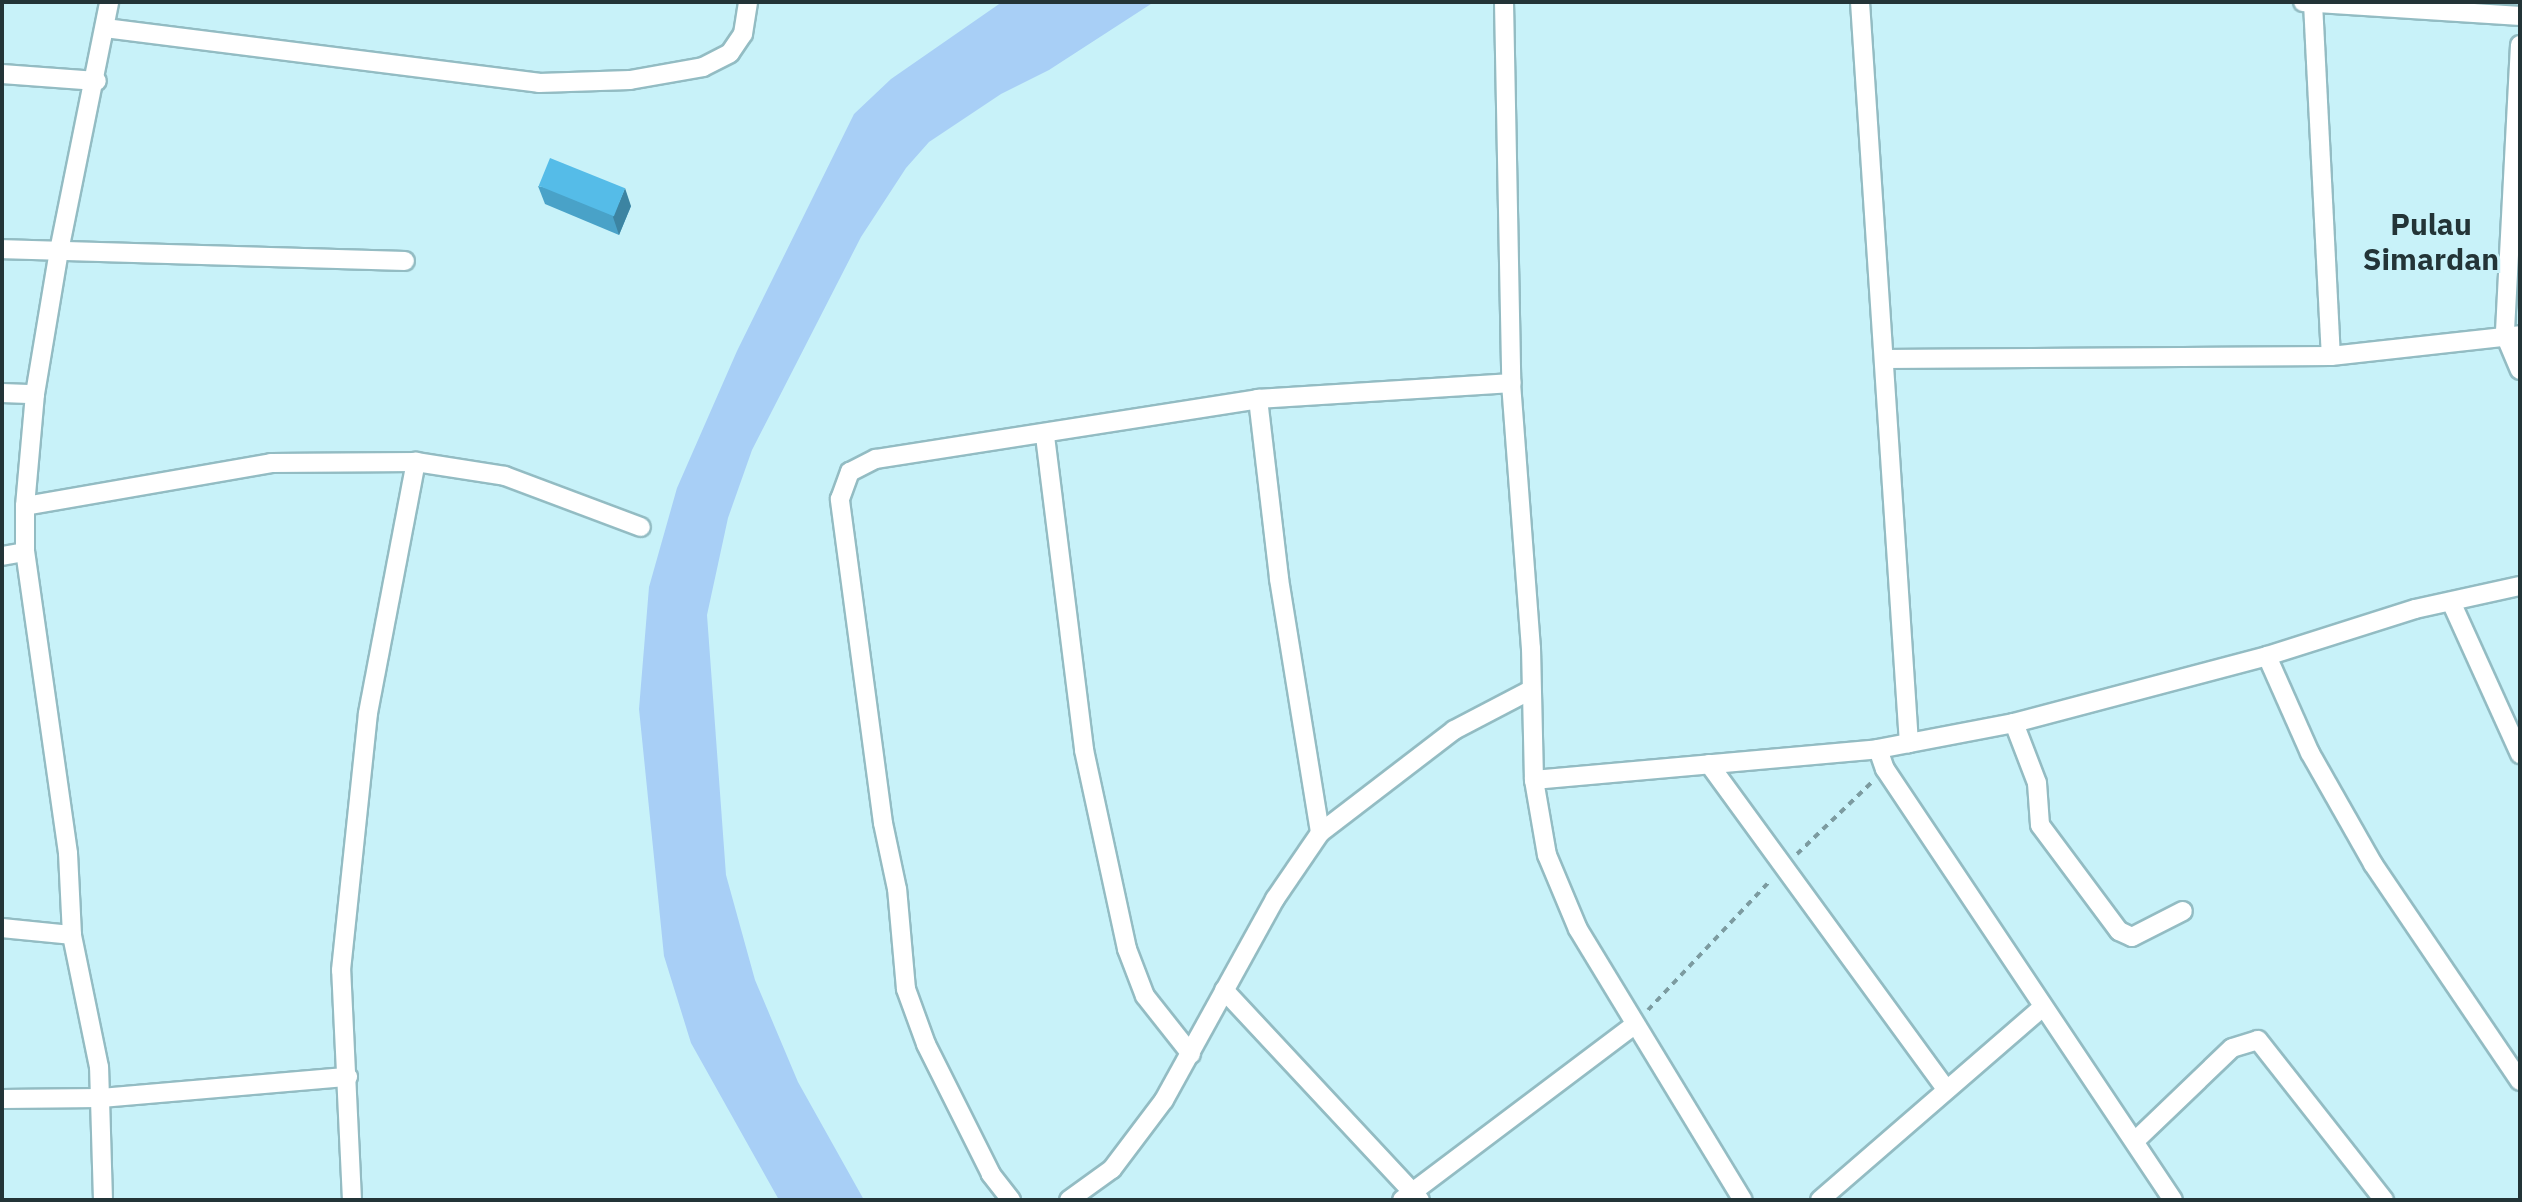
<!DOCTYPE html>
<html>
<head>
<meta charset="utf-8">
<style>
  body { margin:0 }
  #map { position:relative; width:2522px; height:1202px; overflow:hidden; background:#c8f2f9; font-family:"IBM Plex Sans",sans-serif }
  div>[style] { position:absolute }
  .water>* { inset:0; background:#a8cff6 }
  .path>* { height:4px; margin-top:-2px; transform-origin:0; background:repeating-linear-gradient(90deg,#7c9ba0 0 6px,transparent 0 12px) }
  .roads { filter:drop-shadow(2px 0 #93bcc3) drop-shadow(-2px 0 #93bcc3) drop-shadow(0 2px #93bcc3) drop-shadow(0 -2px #93bcc3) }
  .street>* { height:18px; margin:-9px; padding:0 9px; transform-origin:9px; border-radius:9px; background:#fff }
  .wall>* { inset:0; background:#49a2c8 }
  .shaded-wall>* { inset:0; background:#3c84a2 }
  .building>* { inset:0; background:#55bce8; transform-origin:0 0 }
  span { translate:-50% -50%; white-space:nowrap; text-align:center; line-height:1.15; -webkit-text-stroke:6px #c8f2f9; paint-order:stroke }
  .quarter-label { font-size:30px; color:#233437; font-weight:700 }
  .frame { position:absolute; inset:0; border:4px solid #233437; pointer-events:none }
</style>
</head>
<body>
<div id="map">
  <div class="water">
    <i style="clip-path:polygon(1002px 2px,1154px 2px,1049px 70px,1001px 94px,929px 142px,906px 168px,861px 237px,752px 450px,728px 518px,707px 615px,726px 875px,755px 980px,798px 1082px,864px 1200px,779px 1200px,691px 1043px,664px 956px,639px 709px,649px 587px,677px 488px,737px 351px,854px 114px,891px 79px)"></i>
  </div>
  <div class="path">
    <i style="left:1797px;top:854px;width:104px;rotate:-43.8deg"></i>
    <i style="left:1648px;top:1010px;width:179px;rotate:-46.6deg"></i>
  </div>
  <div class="roads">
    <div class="street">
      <i style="left:1504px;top:2px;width:381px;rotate:88.9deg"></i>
      <i style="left:1511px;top:383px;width:266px;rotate:85.7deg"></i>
      <i style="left:1531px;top:648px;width:132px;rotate:88.7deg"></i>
      <i style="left:1534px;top:780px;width:76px;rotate:80.2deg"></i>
      <i style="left:1547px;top:855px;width:80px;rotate:67.3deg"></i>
      <i style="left:1578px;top:929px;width:317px;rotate:58.7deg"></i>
      <i style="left:1860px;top:2px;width:743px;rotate:86.22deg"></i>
      <i style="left:2303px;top:2px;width:217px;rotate:3.7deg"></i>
      <i style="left:2313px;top:3px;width:353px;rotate:87.1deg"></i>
      <i style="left:105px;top:28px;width:437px;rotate:7.2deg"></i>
      <i style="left:539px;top:83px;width:91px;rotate:-1.9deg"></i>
      <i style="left:630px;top:80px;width:74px;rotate:-10.1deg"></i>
      <i style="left:703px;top:67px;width:30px;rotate:-27deg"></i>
      <i style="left:730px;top:53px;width:23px;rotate:-56deg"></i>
      <i style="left:743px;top:34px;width:32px;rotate:-81deg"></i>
      <i style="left:2520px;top:45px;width:290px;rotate:93deg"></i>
      <i style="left:2505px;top:335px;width:38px;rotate:67deg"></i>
      <i style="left:2px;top:74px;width:95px;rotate:4.2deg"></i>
      <i style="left:2px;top:249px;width:403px;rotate:1.7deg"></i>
      <i style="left:1884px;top:359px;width:447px;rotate:-0.4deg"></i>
      <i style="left:2331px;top:356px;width:190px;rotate:-6.3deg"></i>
      <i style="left:2px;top:393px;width:33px;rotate:2deg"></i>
      <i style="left:1258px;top:399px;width:181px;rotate:83.3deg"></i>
      <i style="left:1279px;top:579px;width:257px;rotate:80.8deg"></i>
      <i style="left:1045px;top:436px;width:316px;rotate:82.9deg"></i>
      <i style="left:1084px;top:750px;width:204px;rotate:77.8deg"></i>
      <i style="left:1127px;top:949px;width:50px;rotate:69deg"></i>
      <i style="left:1145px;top:996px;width:74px;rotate:51.6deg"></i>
      <i style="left:25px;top:506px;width:250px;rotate:-9.9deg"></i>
      <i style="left:271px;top:463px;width:145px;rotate:-0.4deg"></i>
      <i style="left:416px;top:462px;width:90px;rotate:8.9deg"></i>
      <i style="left:505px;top:476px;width:145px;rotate:20.6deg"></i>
      <i style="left:2px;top:556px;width:23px;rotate:-10deg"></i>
      <i style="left:2452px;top:604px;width:165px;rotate:65.6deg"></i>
      <i style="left:2267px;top:656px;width:106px;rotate:66.1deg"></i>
      <i style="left:2310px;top:753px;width:128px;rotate:60.4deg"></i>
      <i style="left:2373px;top:864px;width:262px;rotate:55.9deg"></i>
      <i style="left:2014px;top:723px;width:64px;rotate:69deg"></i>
      <i style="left:2037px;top:783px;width:42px;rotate:85.9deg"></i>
      <i style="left:2040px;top:825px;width:132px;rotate:53.3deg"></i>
      <i style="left:2119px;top:931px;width:14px;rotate:25deg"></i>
      <i style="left:2132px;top:937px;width:57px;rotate:-27deg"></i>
      <i style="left:1878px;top:749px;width:21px;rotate:71deg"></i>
      <i style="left:1885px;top:769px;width:518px;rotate:56.25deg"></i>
      <i style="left:1709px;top:764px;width:402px;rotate:53.9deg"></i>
      <i style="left:1534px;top:780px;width:345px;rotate:-5.1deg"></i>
      <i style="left:1878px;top:749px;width:138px;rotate:-10.8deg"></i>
      <i style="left:2014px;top:723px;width:262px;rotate:-14.8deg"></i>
      <i style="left:2267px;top:656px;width:155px;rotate:-17.6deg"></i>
      <i style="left:2415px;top:609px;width:107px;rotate:-12.4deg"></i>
      <i style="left:2px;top:928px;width:70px;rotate:5.7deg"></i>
      <i style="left:1224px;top:990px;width:287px;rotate:47deg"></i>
      <i style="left:2px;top:1099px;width:99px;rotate:-0.6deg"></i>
      <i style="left:101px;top:1098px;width:248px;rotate:-4.9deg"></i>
      <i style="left:2135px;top:1141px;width:134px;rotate:-43.8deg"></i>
      <i style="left:2232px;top:1048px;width:27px;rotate:-17deg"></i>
      <i style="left:2258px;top:1040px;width:204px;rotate:51.8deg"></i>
      <i style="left:103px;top:1200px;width:133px;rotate:-91.7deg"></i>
      <i style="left:99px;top:1067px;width:135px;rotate:-101.6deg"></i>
      <i style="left:72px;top:935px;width:82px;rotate:-92.8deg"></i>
      <i style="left:68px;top:853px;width:304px;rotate:-98.1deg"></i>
      <i style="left:25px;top:552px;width:46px;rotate:-90deg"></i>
      <i style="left:25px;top:506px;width:112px;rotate:-84.9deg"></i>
      <i style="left:35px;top:394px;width:145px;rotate:-80.5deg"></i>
      <i style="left:59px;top:251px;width:254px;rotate:-78.6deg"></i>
      <i style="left:352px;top:1200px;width:230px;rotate:-92.7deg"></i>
      <i style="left:341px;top:970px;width:258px;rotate:-84deg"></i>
      <i style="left:368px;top:713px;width:256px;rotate:-79.2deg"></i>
      <i style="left:1011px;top:1200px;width:33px;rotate:-128deg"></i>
      <i style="left:991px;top:1174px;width:145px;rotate:-116.6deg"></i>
      <i style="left:926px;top:1044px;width:59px;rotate:-110deg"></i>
      <i style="left:906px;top:989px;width:100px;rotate:-95.1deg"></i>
      <i style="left:897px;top:889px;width:67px;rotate:-102deg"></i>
      <i style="left:883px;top:823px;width:327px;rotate:-97.6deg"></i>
      <i style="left:840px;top:499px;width:29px;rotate:-70deg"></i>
      <i style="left:850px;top:472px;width:29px;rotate:-27deg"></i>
      <i style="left:876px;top:459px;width:387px;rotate:-8.9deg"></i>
      <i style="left:1258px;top:399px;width:254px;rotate:-3.6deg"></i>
      <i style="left:1069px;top:1200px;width:53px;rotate:-35.8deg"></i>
      <i style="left:1112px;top:1169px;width:86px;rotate:-53deg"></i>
      <i style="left:1164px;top:1100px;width:230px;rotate:-61.1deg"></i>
      <i style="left:1275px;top:899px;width:80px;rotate:-55.7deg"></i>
      <i style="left:1320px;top:833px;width:169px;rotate:-37.5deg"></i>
      <i style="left:1454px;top:730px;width:85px;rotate:-27.5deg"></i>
      <i style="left:1402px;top:1200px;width:291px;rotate:-37deg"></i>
      <i style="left:1820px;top:1200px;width:294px;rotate:-40.9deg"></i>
    </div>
  </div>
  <div class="wall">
    <i style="clip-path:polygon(538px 186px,631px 206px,619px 235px,545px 204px)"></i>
  </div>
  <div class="shaded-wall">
    <i style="clip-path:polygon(625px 188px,631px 206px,619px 235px,613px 217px)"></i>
  </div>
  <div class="building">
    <i style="left:550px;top:158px;width:81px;height:30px;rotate:22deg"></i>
  </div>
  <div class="quarter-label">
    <span style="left:2431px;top:241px">Pulau<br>Simardan</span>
  </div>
  <div class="frame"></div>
</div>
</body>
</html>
